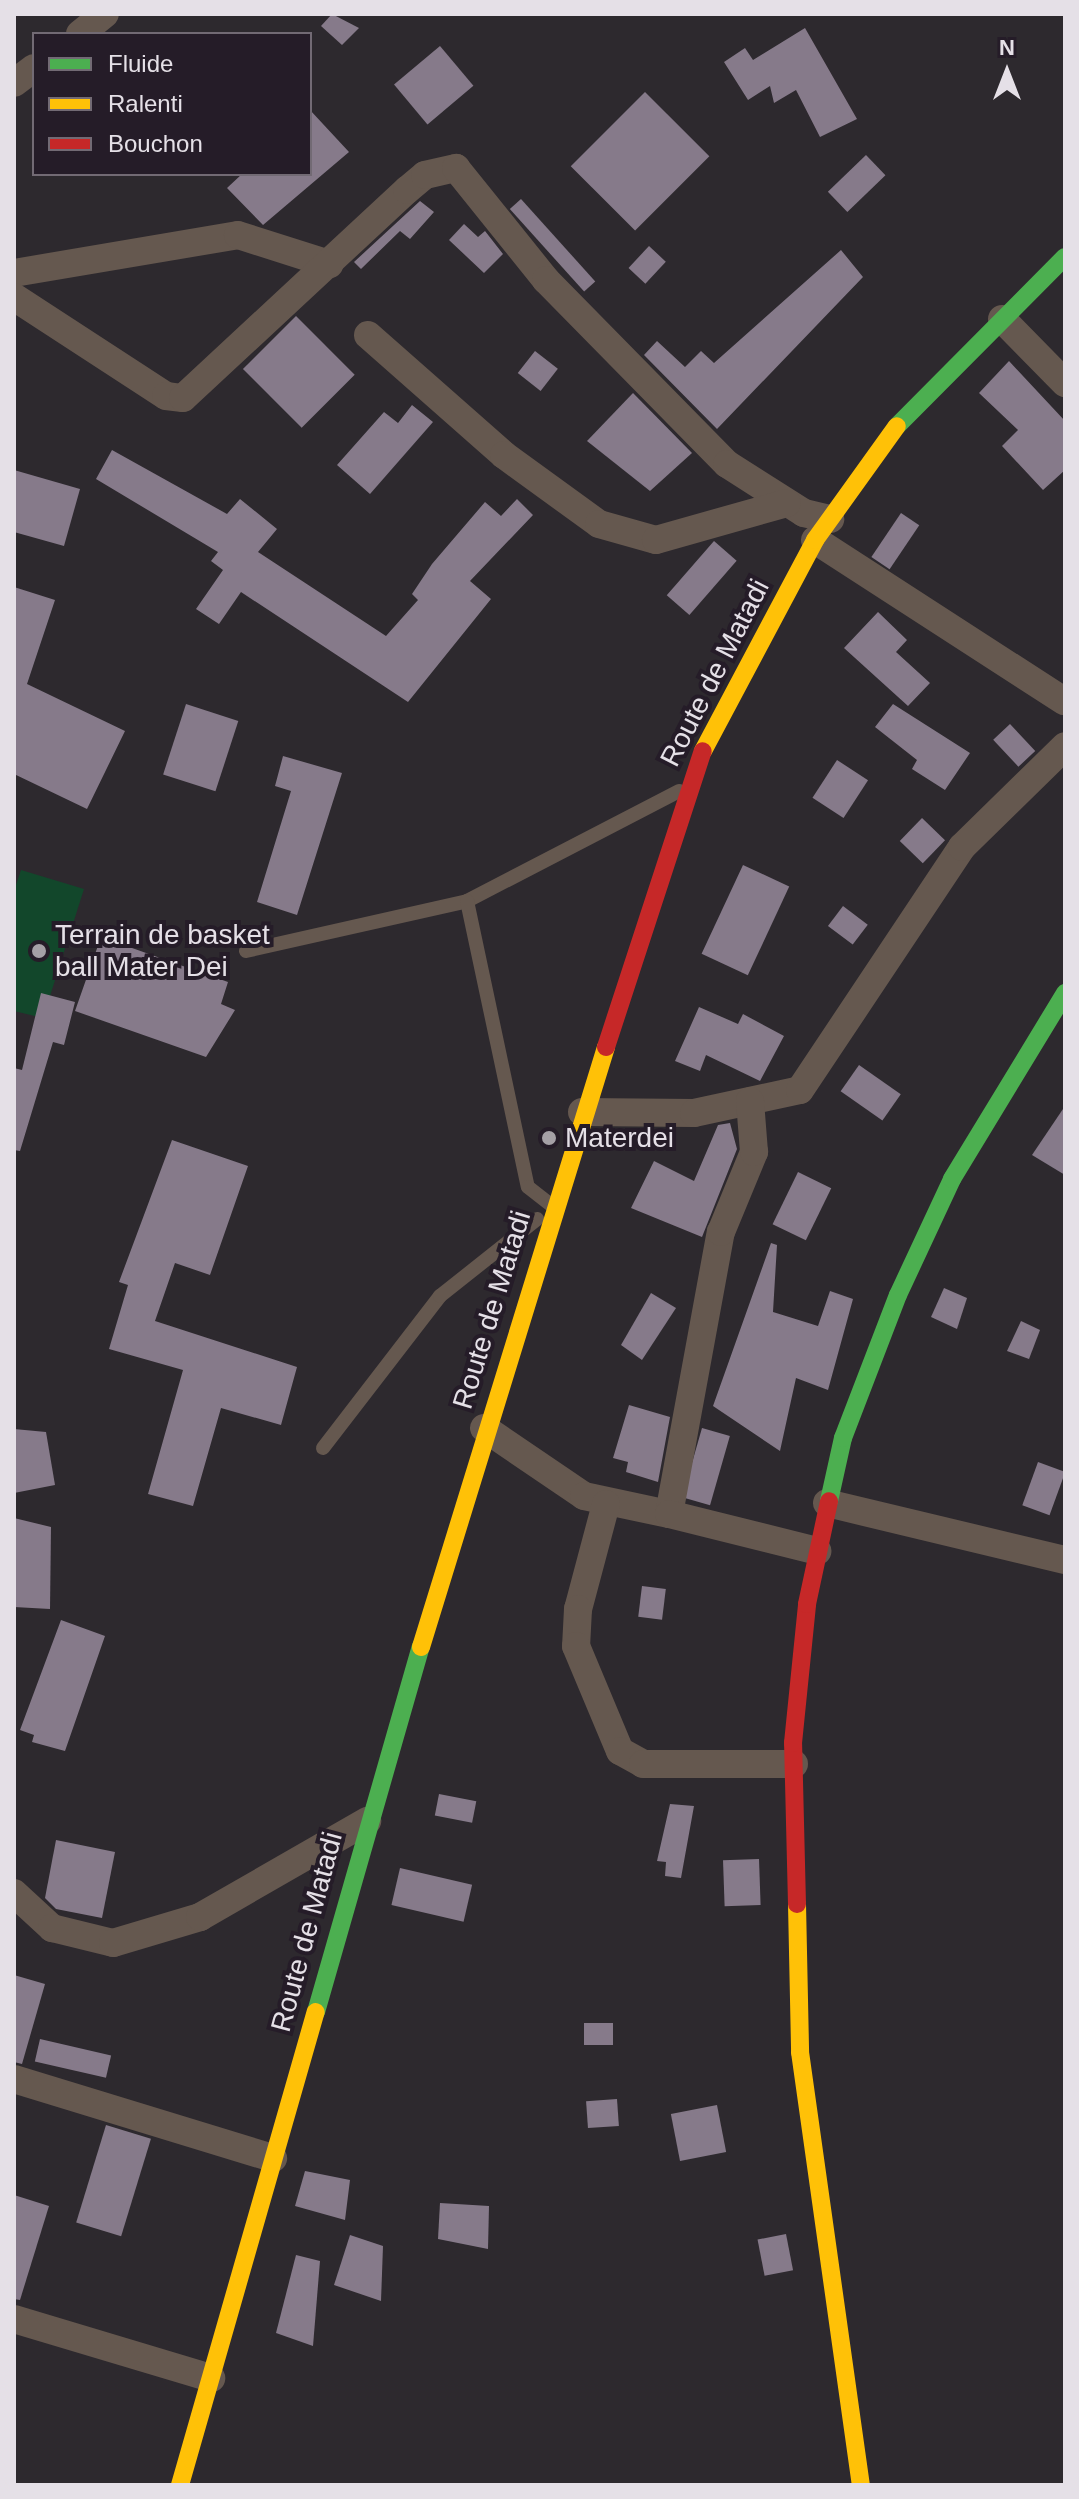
<!DOCTYPE html>
<html>
<head>
<meta charset="utf-8">
<style>
  body { margin:0 }
  #map { position:relative; width:1079px; height:2499px; overflow:hidden; background:#2d292e; font-family:Arial,sans-serif }
  div>[style] { position:absolute }
  .green>* { inset:0; background:#12472b }
  .building>* { inset:0; background:#867a8a; transform-origin:0 0 }
  .lane>* { height:14px; margin:-7px; padding:0 7px; transform-origin:7px; border-radius:7px; background:#65584f }
  .street>* { height:28px; margin:-14px; padding:0 14px; transform-origin:14px; border-radius:14px; background:#65584f }
  .fast>* { height:18px; margin:-9px; padding:0 9px; transform-origin:9px; border-radius:9px; background:#4caf50 }
  .slow>* { height:18px; margin:-9px; padding:0 9px; transform-origin:9px; border-radius:9px; background:#ffc107 }
  .jam>* { height:18px; margin:-9px; padding:0 9px; transform-origin:9px; border-radius:9px; background:#c62828 }
  .dots>* { width:22px; height:22px; translate:-50% -50%; box-sizing:border-box; border:4px solid #251c28; border-radius:50% }
  span { translate:-50% -50%; white-space:nowrap; text-align:center; line-height:1.15; -webkit-text-stroke:8px #251c28; paint-order:stroke }
  .street-label { font-size:28px; color:#e5e0e7 }
  .poi-label { font-size:28px; color:#e5e0e7 }
  .left { translate:0 -50%; text-align:left }
  .frame { position:absolute; inset:0; border:16px solid #e5e0e7; pointer-events:none }
  .legend { position:absolute; left:32px; top:32px; width:280px; height:144px; box-sizing:border-box; background:#251c28; border:2px solid #726a74; margin:0; padding:10px 14px; list-style:none; font-size:24px; color:#e5e0e7 }
  .legend li { display:flex; align-items:center; gap:16px; height:40px }
  .legend b { width:40px; border:2px solid #726a74 }
  .north { position:absolute; left:967px; top:32px; width:80px; height:80px; -webkit-text-stroke:6px #251c28; paint-order:stroke; rotate:0deg; font-size:22px; font-weight:700; line-height:32px; text-align:center; color:#e5e0e7 }
  .north::after { content:''; display:block; margin:auto; width:28px; height:36px; background:#e5e0e7; clip-path:polygon(50% 0,100% 100%,50% 72%,0 100%) }
</style>
</head>
<body>
<div id="map">
  <div class="green">
    <i style="clip-path:polygon(21px 870px,84px 889px,43px 1018px,14px 1011px,14px 891px)"></i>
  </div>
  <div class="building">
    <i style="clip-path:polygon(332px 14px,359px 28px,342px 45px,321px 26px)"></i>
    <i style="clip-path:polygon(805px 28px,857px 119px,820px 137px,796px 90px,774px 103px,770px 86px,748px 100px,724px 62px,745px 48px,753px 60px)"></i>
    <i style="left:440px;top:46px;width:52px;height:60px;rotate:50deg"></i>
    <i style="left:645px;top:92px;width:91px;height:105px;rotate:45deg"></i>
    <i style="clip-path:polygon(310px 110px,349px 152px,263px 225px,227px 188px,242px 174px,310px 174px)"></i>
    <i style="left:866px;top:155px;width:28px;height:53px;rotate:46deg"></i>
    <i style="left:521px;top:199px;width:111px;height:15px;rotate:48deg"></i>
    <i style="clip-path:polygon(420px 201px,434px 212px,410px 239px,400px 231px,361px 269px,354px 262px)"></i>
    <i style="clip-path:polygon(464px 224px,478px 237px,485px 231px,503px 254px,484px 273px,449px 240px)"></i>
    <i style="left:649px;top:246px;width:23px;height:30px;rotate:43deg"></i>
    <i style="clip-path:polygon(841px 250px,863px 277px,717px 429px,644px 355px,657px 341px,685px 367px,701px 351px,714px 363px)"></i>
    <i style="left:296px;top:316px;width:83px;height:75px;rotate:45deg"></i>
    <i style="left:535px;top:351px;width:29px;height:28px;rotate:38deg"></i>
    <i style="clip-path:polygon(1009px 361px,1065px 421px,1065px 470px,1043px 490px,1002px 446px,1018px 430px,979px 393px)"></i>
    <i style="clip-path:polygon(633px 393px,692px 453px,650px 491px,587px 441px)"></i>
    <i style="clip-path:polygon(412px 405px,433px 422px,370px 494px,337px 465px,384px 412px,398px 423px)"></i>
    <i style="clip-path:polygon(112px 450px,227px 514px,240px 499px,277px 529px,258px 552px,386px 636px,418px 600px,412px 594px,432px 564px,485px 502px,501px 516px,517px 499px,533px 515px,470px 581px,491px 599px,408px 702px,241px 592px,219px 624px,196px 609px,223px 570px,211px 561px,218px 552px,96px 479px)"></i>
    <i style="clip-path:polygon(14px 470px,80px 489px,64px 546px,14px 532px)"></i>
    <i style="left:901px;top:513px;width:22px;height:53px;rotate:34deg"></i>
    <i style="left:714px;top:541px;width:30px;height:72px;rotate:41deg"></i>
    <i style="clip-path:polygon(14px 587px,55px 600px,27px 684px,125px 731px,87px 809px,14px 774px)"></i>
    <i style="clip-path:polygon(878px 612px,907px 640px,896px 652px,930px 683px,908px 706px,844px 648px)"></i>
    <i style="left:186px;top:704px;width:55px;height:74px;rotate:18deg"></i>
    <i style="clip-path:polygon(893px 704px,970px 753px,945px 790px,912px 769px,917px 760px,875px 727px)"></i>
    <i style="left:1010px;top:724px;width:37px;height:23px;rotate:47deg"></i>
    <i style="clip-path:polygon(283px 756px,342px 773px,297px 915px,257px 902px,291px 791px,275px 786px)"></i>
    <i style="left:837px;top:760px;width:37px;height:45px;rotate:33deg"></i>
    <i style="left:922px;top:818px;width:32px;height:32px;rotate:44deg"></i>
    <i style="left:743px;top:865px;width:51px;height:98px;rotate:25deg"></i>
    <i style="left:843px;top:906px;width:31px;height:25px;rotate:37deg"></i>
    <i style="clip-path:polygon(101px 937px,228px 982px,221px 1004px,235px 1010px,206px 1057px,75px 1011px)"></i>
    <i style="clip-path:polygon(41px 993px,75px 1002px,64px 1045px,53px 1042px,20px 1151px,14px 1150px,14px 1068px,22px 1070px)"></i>
    <i style="clip-path:polygon(699px 1007px,738px 1024px,743px 1014px,784px 1036px,760px 1081px,706px 1055px,700px 1071px,675px 1061px)"></i>
    <i style="left:859px;top:1065px;width:51px;height:32px;rotate:35deg"></i>
    <i style="clip-path:polygon(1065px 1106px,1065px 1175px,1032px 1155px)"></i>
    <i style="clip-path:polygon(730px 1123px,737px 1149px,702px 1237px,631px 1208px,654px 1161px,694px 1181px,718px 1125px)"></i>
    <i style="clip-path:polygon(172px 1140px,248px 1166px,210px 1275px,175px 1263px,155px 1321px,297px 1367px,281px 1425px,221px 1408px,193px 1506px,148px 1494px,183px 1370px,109px 1349px,128px 1285px,119px 1282px)"></i>
    <i style="left:798px;top:1172px;width:37px;height:58px;rotate:26deg"></i>
    <i style="clip-path:polygon(771px 1243px,777px 1245px,773px 1312px,818px 1326px,830px 1291px,853px 1299px,828px 1390px,796px 1378px,780px 1451px,713px 1406px)"></i>
    <i style="clip-path:polygon(944px 1288px,967px 1298px,957px 1329px,931px 1317px)"></i>
    <i style="clip-path:polygon(651px 1293px,676px 1308px,642px 1360px,621px 1345px)"></i>
    <i style="clip-path:polygon(1021px 1321px,1040px 1330px,1029px 1359px,1007px 1351px)"></i>
    <i style="clip-path:polygon(629px 1405px,670px 1417px,658px 1482px,626px 1472px,628px 1462px,613px 1458px)"></i>
    <i style="left:702px;top:1428px;width:29px;height:72px;rotate:16deg"></i>
    <i style="clip-path:polygon(14px 1429px,46px 1432px,55px 1485px,14px 1493px)"></i>
    <i style="left:1038px;top:1462px;width:29px;height:46px;rotate:20deg"></i>
    <i style="clip-path:polygon(14px 1518px,51px 1527px,50px 1609px,14px 1607px)"></i>
    <i style="left:642px;top:1586px;width:24px;height:31px;rotate:7deg"></i>
    <i style="clip-path:polygon(61px 1620px,105px 1636px,65px 1751px,32px 1742px,34px 1735px,20px 1730px)"></i>
    <i style="left:439px;top:1794px;width:38px;height:22px;rotate:11deg"></i>
    <i style="clip-path:polygon(670px 1804px,694px 1806px,681px 1878px,665px 1876px,666px 1862px,657px 1861px)"></i>
    <i style="clip-path:polygon(56px 1840px,115px 1852px,102px 1918px,56px 1909px,45px 1898px)"></i>
    <i style="left:759px;top:1859px;width:46px;height:36px;rotate:88deg"></i>
    <i style="left:400px;top:1868px;width:74px;height:38px;rotate:13deg"></i>
    <i style="clip-path:polygon(14px 1975px,45px 1984px,22px 2064px,14px 2062px)"></i>
    <i style="left:613px;top:2023px;width:22px;height:29px;rotate:90deg"></i>
    <i style="left:40px;top:2039px;width:73px;height:23px;rotate:13deg"></i>
    <i style="left:617px;top:2099px;width:27px;height:31px;rotate:86deg"></i>
    <i style="left:717px;top:2105px;width:48px;height:47px;rotate:79deg"></i>
    <i style="left:106px;top:2125px;width:47px;height:102px;rotate:17deg"></i>
    <i style="clip-path:polygon(305px 2171px,350px 2180px,345px 2220px,295px 2206px)"></i>
    <i style="clip-path:polygon(14px 2195px,49px 2206px,20px 2300px,14px 2299px)"></i>
    <i style="clip-path:polygon(440px 2203px,489px 2206px,488px 2249px,438px 2239px)"></i>
    <i style="left:786px;top:2234px;width:37px;height:29px;rotate:79deg"></i>
    <i style="clip-path:polygon(350px 2235px,383px 2246px,381px 2301px,334px 2285px)"></i>
    <i style="clip-path:polygon(296px 2255px,320px 2261px,313px 2346px,276px 2333px)"></i>
  </div>
  <div class="lane">
    <i style="left:467px;top:901px;width:239px;rotate:-27.4deg"></i>
    <i style="left:246px;top:951px;width:227px;rotate:-12.7deg"></i>
    <i style="left:467px;top:901px;width:292px;rotate:78deg"></i>
    <i style="left:528px;top:1187px;width:28px;rotate:38deg"></i>
    <i style="left:323px;top:1448px;width:192px;rotate:-52.4deg"></i>
    <i style="left:440px;top:1296px;width:124px;rotate:-38.4deg"></i>
  </div>
  <div class="street">
    <i style="left:80px;top:34px;width:32px;rotate:-39deg"></i>
    <i style="left:14px;top:83px;width:25px;rotate:-37deg"></i>
    <i style="left:14px;top:273px;width:227px;rotate:-9.6deg"></i>
    <i style="left:238px;top:235px;width:96px;rotate:17.7deg"></i>
    <i style="left:14px;top:297px;width:181px;rotate:33.1deg"></i>
    <i style="left:166px;top:396px;width:17px;rotate:7deg"></i>
    <i style="left:183px;top:398px;width:306px;rotate:-42.9deg"></i>
    <i style="left:407px;top:190px;width:23px;rotate:-40deg"></i>
    <i style="left:425px;top:175px;width:32px;rotate:-13deg"></i>
    <i style="left:456px;top:168px;width:144px;rotate:51.2deg"></i>
    <i style="left:546px;top:280px;width:258px;rotate:45.5deg"></i>
    <i style="left:727px;top:464px;width:91px;rotate:32.5deg"></i>
    <i style="left:804px;top:513px;width:27px;rotate:13deg"></i>
    <i style="left:1002px;top:319px;width:90px;rotate:45.5deg"></i>
    <i style="left:368px;top:335px;width:181px;rotate:41.4deg"></i>
    <i style="left:504px;top:455px;width:117px;rotate:36deg"></i>
    <i style="left:599px;top:524px;width:59px;rotate:15.7deg"></i>
    <i style="left:656px;top:540px;width:136px;rotate:-15.8deg"></i>
    <i style="left:815px;top:540px;width:297px;rotate:32.9deg"></i>
    <i style="left:582px;top:1112px;width:112px;rotate:0.5deg"></i>
    <i style="left:694px;top:1113px;width:108px;rotate:-12.2deg"></i>
    <i style="left:800px;top:1090px;width:292px;rotate:-56.3deg"></i>
    <i style="left:962px;top:847px;width:144px;rotate:-44.4deg"></i>
    <i style="left:484px;top:1428px;width:121px;rotate:34.2deg"></i>
    <i style="left:584px;top:1496px;width:87px;rotate:12deg"></i>
    <i style="left:669px;top:1514px;width:287px;rotate:-79.6deg"></i>
    <i style="left:721px;top:1232px;width:87px;rotate:-67.6deg"></i>
    <i style="left:754px;top:1152px;width:51px;rotate:-94.5deg"></i>
    <i style="left:827px;top:1503px;width:245px;rotate:13.5deg"></i>
    <i style="left:606px;top:1504px;width:109px;rotate:104.9deg"></i>
    <i style="left:578px;top:1609px;width:37px;rotate:93deg"></i>
    <i style="left:576px;top:1646px;width:114px;rotate:67.3deg"></i>
    <i style="left:620px;top:1751px;width:26px;rotate:29deg"></i>
    <i style="left:643px;top:1764px;width:151px"></i>
    <i style="left:669px;top:1514px;width:153px;rotate:14deg"></i>
    <i style="left:14px;top:1893px;width:52px;rotate:42.6deg"></i>
    <i style="left:52px;top:1928px;width:63px;rotate:13.8deg"></i>
    <i style="left:113px;top:1943px;width:91px;rotate:-16.6deg"></i>
    <i style="left:200px;top:1917px;width:193px;rotate:-29.9deg"></i>
    <i style="left:14px;top:2079px;width:271px;rotate:17deg"></i>
    <i style="left:14px;top:2319px;width:206px;rotate:16.7deg"></i>
  </div>
  <div class="fast">
    <i style="left:897px;top:426px;width:238px;rotate:-45.2deg"></i>
    <i style="left:829px;top:1501px;width:65px;rotate:-77.5deg"></i>
    <i style="left:843px;top:1438px;width:153px;rotate:-69deg"></i>
    <i style="left:898px;top:1295px;width:128px;rotate:-65deg"></i>
    <i style="left:952px;top:1179px;width:218px;rotate:-58.7deg"></i>
    <i style="left:316px;top:2012px;width:380px;rotate:-74deg"></i>
  </div>
  <div class="slow">
    <i style="left:703px;top:751px;width:239px;rotate:-62deg"></i>
    <i style="left:815px;top:540px;width:140px;rotate:-54.3deg"></i>
    <i style="left:421px;top:1647px;width:628px;rotate:-72.86deg"></i>
    <i style="left:797px;top:1904px;width:148px;rotate:88.8deg"></i>
    <i style="left:800px;top:2052px;width:437px;rotate:82deg"></i>
    <i style="left:180px;top:2485px;width:492px;rotate:-74deg"></i>
  </div>
  <div class="jam">
    <i style="left:606px;top:1047px;width:311px;rotate:-71.9deg"></i>
    <i style="left:797px;top:1904px;width:161px;rotate:-91.4deg"></i>
    <i style="left:793px;top:1743px;width:140px;rotate:-84.2deg"></i>
    <i style="left:807px;top:1604px;width:105px;rotate:-77.9deg"></i>
  </div>
  <div class="dots">
    <i style="left:39px;top:951px;background:#a5a0a6"></i>
    <i style="left:549px;top:1138px;background:#a5a0a6"></i>
  </div>
  <div class="street-label">
    <span style="left:715px;top:673px;rotate:-63deg">Route de Matadi</span>
    <span style="left:492px;top:1310px;rotate:-73deg">Route de Matadi</span>
    <span style="left:307px;top:1932px;rotate:-75deg">Route de Matadi</span>
  </div>
  <div class="poi-label">
    <span class="left" style="left:55px;top:951px">Terrain de basket<br>ball Mater Dei</span>
    <span class="left" style="left:565px;top:1138px">Materdei</span>
  </div>
  <div class="frame"></div>
  <ul class="legend">
  <li><b style="height:10px;background:#4caf50"></b>Fluide</li>
  <li><b style="height:10px;background:#ffc107"></b>Ralenti</li>
  <li><b style="height:10px;background:#c62828"></b>Bouchon</li>
  </ul>
  <div class="north">N</div>
</div>
</body>
</html>
